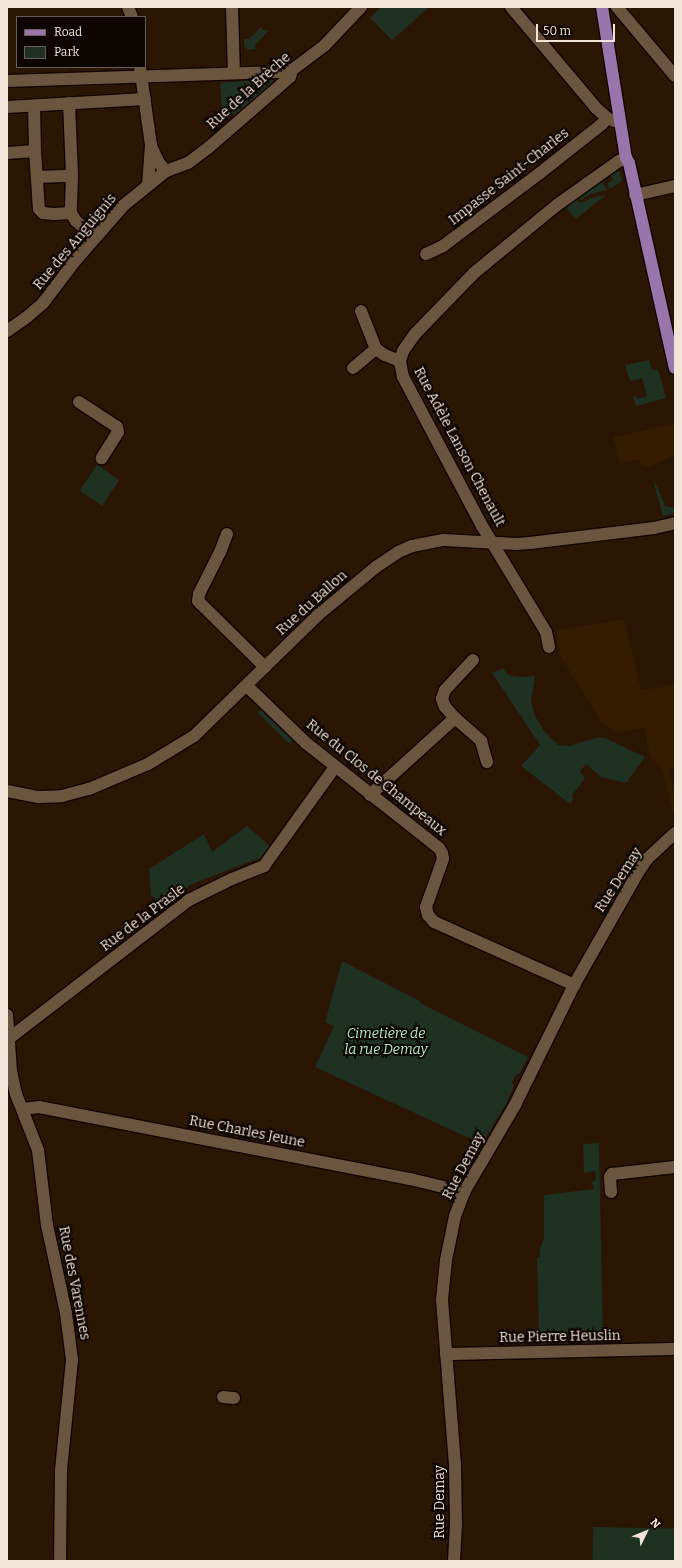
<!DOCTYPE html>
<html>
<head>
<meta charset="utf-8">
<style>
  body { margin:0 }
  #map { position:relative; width:682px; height:1568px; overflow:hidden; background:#2a1602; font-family:Bitter,serif }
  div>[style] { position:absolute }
  .built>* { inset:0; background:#351c00 }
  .green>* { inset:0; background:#1e3123; transform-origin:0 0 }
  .roads { filter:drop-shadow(1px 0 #110300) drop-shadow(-1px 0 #110300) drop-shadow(0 1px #110300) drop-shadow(0 -1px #110300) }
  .minor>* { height:12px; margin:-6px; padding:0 6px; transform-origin:6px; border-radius:6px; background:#6c553e }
  .major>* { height:12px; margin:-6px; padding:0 6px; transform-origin:6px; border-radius:6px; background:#9a75ab }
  span { translate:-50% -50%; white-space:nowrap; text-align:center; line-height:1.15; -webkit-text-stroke:4px #0c0501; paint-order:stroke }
  .street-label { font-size:14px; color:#f2e4d7 }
  .park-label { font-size:14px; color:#b3e9c1; font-style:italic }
  .frame { position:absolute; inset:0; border:8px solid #f2e4d7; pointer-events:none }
  .legend { position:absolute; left:16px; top:16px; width:130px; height:52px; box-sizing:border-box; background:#0c0501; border:1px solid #685e57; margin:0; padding:5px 7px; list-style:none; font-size:12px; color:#f2e4d7 }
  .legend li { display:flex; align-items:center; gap:8px; height:20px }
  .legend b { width:20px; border:1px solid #685e57 }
  .north { position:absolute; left:626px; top:1512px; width:40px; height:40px; -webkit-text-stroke:3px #0c0501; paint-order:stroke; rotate:47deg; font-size:11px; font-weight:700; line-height:16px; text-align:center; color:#f2e4d7 }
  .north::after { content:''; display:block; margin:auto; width:14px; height:18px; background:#f2e4d7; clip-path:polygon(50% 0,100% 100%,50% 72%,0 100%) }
  .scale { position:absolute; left:536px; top:24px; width:79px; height:18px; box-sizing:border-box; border:2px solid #f2e4d7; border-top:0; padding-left:5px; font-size:12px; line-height:14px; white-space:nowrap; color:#f2e4d7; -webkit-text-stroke:3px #0c0501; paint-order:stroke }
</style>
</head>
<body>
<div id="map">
  <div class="built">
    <i style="clip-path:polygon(675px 423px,675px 455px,647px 468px,646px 465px,641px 466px,639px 459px,622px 463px,619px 461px,614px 439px,615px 437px)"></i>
    <i style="clip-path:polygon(624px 619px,641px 690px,675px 685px,675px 768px,669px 769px,675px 799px,675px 812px,673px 814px,661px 766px,650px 758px,645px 728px,617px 732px,600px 721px,561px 657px,556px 630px)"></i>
  </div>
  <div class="green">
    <i style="clip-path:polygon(381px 7px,429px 7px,392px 40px,370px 18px)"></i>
    <i style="clip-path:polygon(262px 26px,262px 30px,269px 30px,255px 45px,256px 49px,248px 50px,244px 46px,244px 39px,249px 39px)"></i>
    <i style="clip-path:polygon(268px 79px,273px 80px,272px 86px,234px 115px,229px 109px,222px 109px,220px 83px)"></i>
    <i style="clip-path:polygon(619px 170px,622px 181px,610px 189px,607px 184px,613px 180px,611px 175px)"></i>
    <i style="clip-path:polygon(602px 182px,607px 190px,590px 194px,581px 200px,578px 198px)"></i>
    <i style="clip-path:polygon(606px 195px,576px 219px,565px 207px,575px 199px,581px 203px,591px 198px)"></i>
    <i style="clip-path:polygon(649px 360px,652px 370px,658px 369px,666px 398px,636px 406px,633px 397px,636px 396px,637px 399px,647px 396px,642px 378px,630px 381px,625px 365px)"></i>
    <i style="left:97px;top:465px;width:27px;height:31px;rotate:34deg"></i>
    <i style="clip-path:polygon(654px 484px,656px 484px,665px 506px,675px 508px,675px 513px,663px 516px)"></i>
    <i style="clip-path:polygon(503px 668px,507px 674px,513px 676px,523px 677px,535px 676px,531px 702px,535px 716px,544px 731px,558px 745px,569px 746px,596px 738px,605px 738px,645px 757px,626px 783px,601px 777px,586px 764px,580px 771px,585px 778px,572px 795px,573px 799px,570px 804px,521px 766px,540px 745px,492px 673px)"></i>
    <i style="clip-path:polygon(262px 709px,294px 739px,289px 744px,258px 713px)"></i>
    <i style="clip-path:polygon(247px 826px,270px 846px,262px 857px,192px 884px,165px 904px,151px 896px,149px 869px,204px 834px,212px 852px)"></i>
    <i style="clip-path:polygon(342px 961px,420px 1001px,420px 1003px,528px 1057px,520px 1073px,516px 1075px,512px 1082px,514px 1086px,507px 1102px,482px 1144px,315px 1067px,334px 1026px,325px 1022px)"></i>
    <i style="clip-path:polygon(599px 1143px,603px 1340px,602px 1342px,538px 1344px,531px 1339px,532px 1336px,539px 1334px,537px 1258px,540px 1257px,540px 1249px,544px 1238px,544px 1195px,594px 1189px,592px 1182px,596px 1180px,595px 1171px,584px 1173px,583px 1144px)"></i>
    <i style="left:593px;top:1527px;width:82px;height:34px;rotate:1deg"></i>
  </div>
  <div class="roads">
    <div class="minor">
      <i style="left:128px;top:7px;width:11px;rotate:68deg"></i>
      <i style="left:232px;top:7px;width:66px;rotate:88.3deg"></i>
      <i style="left:511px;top:7px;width:132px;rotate:49.9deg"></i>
      <i style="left:596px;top:108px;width:15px;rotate:42deg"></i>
      <i style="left:607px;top:118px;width:8px;rotate:23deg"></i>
      <i style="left:617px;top:7px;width:90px;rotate:50deg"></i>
      <i style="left:140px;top:67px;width:79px;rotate:82deg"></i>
      <i style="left:151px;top:145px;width:40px;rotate:94.3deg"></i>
      <i style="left:7px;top:81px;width:271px;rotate:-1.9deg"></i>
      <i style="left:278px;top:72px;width:14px;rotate:-8deg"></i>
      <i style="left:69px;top:103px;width:73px;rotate:87.6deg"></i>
      <i style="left:72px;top:176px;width:37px;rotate:92deg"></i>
      <i style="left:71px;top:213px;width:9px;rotate:58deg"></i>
      <i style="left:76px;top:221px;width:25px;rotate:40deg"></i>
      <i style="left:34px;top:106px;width:45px;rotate:88.7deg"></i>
      <i style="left:35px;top:151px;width:58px;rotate:86.1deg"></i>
      <i style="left:39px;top:209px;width:6px;rotate:45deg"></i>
      <i style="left:43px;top:213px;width:11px;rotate:5deg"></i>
      <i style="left:54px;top:214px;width:17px;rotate:-3deg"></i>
      <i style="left:7px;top:107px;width:138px;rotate:-3.3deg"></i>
      <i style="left:151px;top:146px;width:19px;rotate:65deg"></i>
      <i style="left:159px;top:163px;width:11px;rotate:49deg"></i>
      <i style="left:7px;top:153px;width:28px;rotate:-4deg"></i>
      <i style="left:37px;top:177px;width:35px;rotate:-2deg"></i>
      <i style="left:635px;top:195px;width:41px;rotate:-12.7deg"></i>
      <i style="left:426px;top:254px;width:19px;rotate:-25deg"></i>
      <i style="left:443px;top:246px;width:121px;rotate:-37deg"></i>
      <i style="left:540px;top:173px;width:79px;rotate:-38.3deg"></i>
      <i style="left:602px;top:124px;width:8px;rotate:-50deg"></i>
      <i style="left:361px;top:311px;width:41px;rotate:68.5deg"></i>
      <i style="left:376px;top:349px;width:11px;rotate:34deg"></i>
      <i style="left:385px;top:355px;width:16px;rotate:22deg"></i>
      <i style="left:7px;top:331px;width:24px;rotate:-35deg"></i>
      <i style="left:27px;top:317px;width:21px;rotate:-41deg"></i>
      <i style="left:43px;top:303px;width:53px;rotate:-52.7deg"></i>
      <i style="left:75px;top:261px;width:74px;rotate:-48.8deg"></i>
      <i style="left:124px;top:205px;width:54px;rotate:-39deg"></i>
      <i style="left:166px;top:171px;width:23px;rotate:-20deg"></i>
      <i style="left:188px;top:163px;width:25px;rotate:-37deg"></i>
      <i style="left:208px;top:148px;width:108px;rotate:-40.9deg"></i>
      <i style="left:290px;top:77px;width:7px;rotate:-74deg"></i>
      <i style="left:292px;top:70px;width:40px;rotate:-37deg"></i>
      <i style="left:324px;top:46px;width:54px;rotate:-46.5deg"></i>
      <i style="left:353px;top:368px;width:30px;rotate:-40deg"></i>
      <i style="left:79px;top:402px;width:45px;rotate:33.3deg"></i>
      <i style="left:117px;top:427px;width:5px;rotate:79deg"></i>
      <i style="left:118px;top:432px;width:31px;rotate:122deg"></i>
      <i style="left:227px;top:534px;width:19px;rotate:111deg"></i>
      <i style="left:220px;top:552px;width:47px;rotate:116.6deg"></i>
      <i style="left:199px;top:594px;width:7px;rotate:98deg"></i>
      <i style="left:198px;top:601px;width:94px;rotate:44.6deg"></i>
      <i style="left:549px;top:647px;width:15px;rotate:-101deg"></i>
      <i style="left:546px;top:632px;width:124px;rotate:-121.1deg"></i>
      <i style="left:482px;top:526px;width:169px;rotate:-117.9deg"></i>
      <i style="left:403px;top:377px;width:16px;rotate:-101deg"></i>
      <i style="left:400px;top:361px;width:10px;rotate:-73deg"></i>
      <i style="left:403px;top:351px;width:19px;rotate:-55deg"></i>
      <i style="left:414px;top:335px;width:86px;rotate:-45.9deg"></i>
      <i style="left:474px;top:273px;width:107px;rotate:-39.3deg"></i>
      <i style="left:557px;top:205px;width:76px;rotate:-35.4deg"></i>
      <i style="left:619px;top:161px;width:8px;rotate:-23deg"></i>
      <i style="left:247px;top:686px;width:82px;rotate:44deg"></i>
      <i style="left:306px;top:743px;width:169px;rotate:38.3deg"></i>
      <i style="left:439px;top:848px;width:6px;rotate:59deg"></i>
      <i style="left:442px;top:853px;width:6px;rotate:81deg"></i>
      <i style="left:443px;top:859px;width:51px;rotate:109.5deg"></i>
      <i style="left:426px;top:907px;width:8px;rotate:76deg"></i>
      <i style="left:428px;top:915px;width:9px;rotate:49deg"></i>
      <i style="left:434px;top:922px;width:154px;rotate:24.2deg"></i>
      <i style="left:455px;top:718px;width:15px;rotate:-132deg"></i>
      <i style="left:445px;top:707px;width:9px;rotate:-111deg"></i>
      <i style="left:442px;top:699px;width:9px;rotate:-72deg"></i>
      <i style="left:445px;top:690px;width:41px;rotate:-47deg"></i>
      <i style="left:7px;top:791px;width:32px;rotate:11deg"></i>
      <i style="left:38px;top:797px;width:24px;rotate:-2deg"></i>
      <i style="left:62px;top:796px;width:28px;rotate:-15deg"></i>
      <i style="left:89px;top:789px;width:64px;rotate:-23deg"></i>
      <i style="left:148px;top:764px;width:54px;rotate:-31.3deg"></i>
      <i style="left:194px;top:736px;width:173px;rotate:-44.3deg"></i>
      <i style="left:318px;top:615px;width:75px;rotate:-39.6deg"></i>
      <i style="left:376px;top:567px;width:27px;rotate:-34deg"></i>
      <i style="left:398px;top:552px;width:15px;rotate:-23deg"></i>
      <i style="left:412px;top:546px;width:33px;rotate:-11deg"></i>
      <i style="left:444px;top:540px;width:72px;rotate:3.2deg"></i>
      <i style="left:516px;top:544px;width:14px;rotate:-4deg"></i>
      <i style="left:530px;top:543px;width:125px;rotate:-6.9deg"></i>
      <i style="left:654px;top:528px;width:22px;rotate:-13deg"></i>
      <i style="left:370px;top:795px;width:115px;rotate:-42.2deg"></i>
      <i style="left:455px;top:718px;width:35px;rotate:41deg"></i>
      <i style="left:481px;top:741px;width:22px;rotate:74deg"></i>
      <i style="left:7px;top:1015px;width:56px;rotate:85.9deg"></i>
      <i style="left:11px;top:1071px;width:24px;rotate:78deg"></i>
      <i style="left:16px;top:1094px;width:60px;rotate:68.6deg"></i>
      <i style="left:38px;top:1150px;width:76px;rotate:83.2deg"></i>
      <i style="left:47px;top:1225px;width:90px;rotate:77.8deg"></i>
      <i style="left:66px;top:1313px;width:47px;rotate:82.7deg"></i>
      <i style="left:72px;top:1360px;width:111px;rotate:95.7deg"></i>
      <i style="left:61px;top:1470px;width:91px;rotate:90.6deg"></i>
      <i style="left:7px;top:1040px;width:230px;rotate:-37.6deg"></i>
      <i style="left:189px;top:900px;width:48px;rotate:-26deg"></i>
      <i style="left:232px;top:879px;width:35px;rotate:-22deg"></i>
      <i style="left:264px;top:866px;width:122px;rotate:-54.4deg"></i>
      <i style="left:23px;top:1109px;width:16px;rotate:-7deg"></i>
      <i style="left:39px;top:1107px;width:378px;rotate:11deg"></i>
      <i style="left:410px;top:1179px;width:56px;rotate:13.5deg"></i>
      <i style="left:611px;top:1192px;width:15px;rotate:-94deg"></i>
      <i style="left:610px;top:1177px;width:4px;rotate:-56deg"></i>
      <i style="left:612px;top:1174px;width:63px;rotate:-6.3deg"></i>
      <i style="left:446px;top:1354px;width:229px;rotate:-1.3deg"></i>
      <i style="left:223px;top:1397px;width:11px;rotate:5deg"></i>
      <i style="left:454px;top:1561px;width:37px;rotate:-87deg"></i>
      <i style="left:456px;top:1524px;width:59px;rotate:-91deg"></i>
      <i style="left:455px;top:1465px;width:166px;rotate:-94.5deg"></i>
      <i style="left:442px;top:1300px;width:40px;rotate:-84.3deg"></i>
      <i style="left:446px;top:1260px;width:45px;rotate:-78.4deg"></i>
      <i style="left:455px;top:1216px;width:26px;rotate:-69deg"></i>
      <i style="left:464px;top:1192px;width:101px;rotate:-59.6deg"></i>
      <i style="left:515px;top:1105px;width:134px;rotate:-63.8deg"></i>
      <i style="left:574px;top:985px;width:128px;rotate:-60.4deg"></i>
      <i style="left:637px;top:874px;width:18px;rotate:-56deg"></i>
      <i style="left:647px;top:859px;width:38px;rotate:-43deg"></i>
    </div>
    <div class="major">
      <i style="left:602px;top:7px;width:153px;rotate:81deg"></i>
      <i style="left:626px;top:158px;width:6px;rotate:59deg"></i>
      <i style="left:629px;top:163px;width:210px;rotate:77.4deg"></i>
    </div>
  </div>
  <div class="street-label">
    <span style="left:249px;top:91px;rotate:-42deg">Rue de la Brèche</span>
    <span style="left:509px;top:177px;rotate:-38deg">Impasse Saint-Charles</span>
    <span style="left:75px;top:242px;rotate:-50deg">Rue des Anguignis</span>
    <span style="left:459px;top:447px;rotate:62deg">Rue Adèle Lanson Chenault</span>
    <span style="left:312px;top:603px;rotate:-42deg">Rue du Ballon</span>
    <span style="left:376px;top:778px;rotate:39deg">Rue du Clos de Champeaux</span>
    <span style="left:619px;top:880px;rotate:-57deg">Rue Demay</span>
    <span style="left:143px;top:918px;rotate:-37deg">Rue de la Prasle</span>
    <span style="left:247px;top:1132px;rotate:11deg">Rue Charles Jeune</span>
    <span style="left:464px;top:1166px;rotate:-62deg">Rue Demay</span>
    <span style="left:74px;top:1283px;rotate:79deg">Rue des Varennes</span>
    <span style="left:560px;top:1337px;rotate:-1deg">Rue Pierre Heuslin</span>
    <span style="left:440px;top:1502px;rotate:-90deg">Rue Demay</span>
  </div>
  <div class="park-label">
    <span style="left:386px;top:1042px">Cimetière de<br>la rue Demay</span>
  </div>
  <div class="frame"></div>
  <ul class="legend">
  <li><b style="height:5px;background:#9a75ab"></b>Road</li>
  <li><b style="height:11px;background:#1e3123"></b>Park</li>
  </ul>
  <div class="north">N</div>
  <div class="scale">50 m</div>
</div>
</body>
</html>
